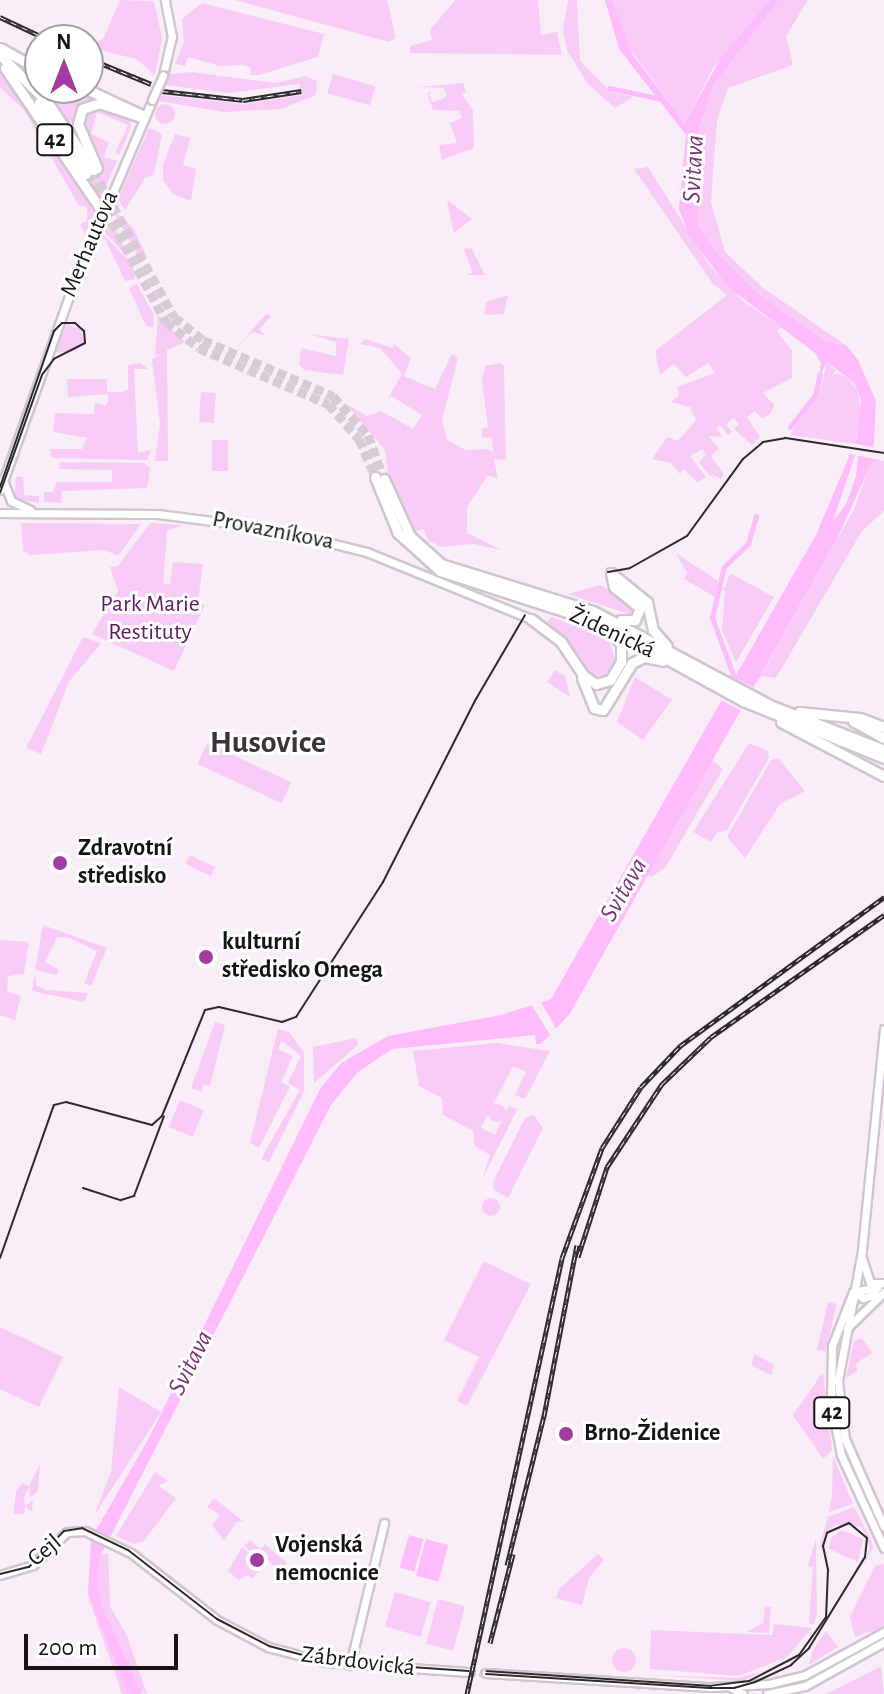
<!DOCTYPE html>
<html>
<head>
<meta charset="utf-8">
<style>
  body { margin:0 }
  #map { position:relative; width:884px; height:1694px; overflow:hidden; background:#f9edf8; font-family:"Alegreya Sans",sans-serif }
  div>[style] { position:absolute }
  .green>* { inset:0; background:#f8ccf6; transform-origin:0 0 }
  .round { border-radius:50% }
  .water>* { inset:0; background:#ffbcfc; transform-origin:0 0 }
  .pier>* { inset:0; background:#f9edf8; transform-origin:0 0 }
  .canal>* { height:5px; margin:-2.5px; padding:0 2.5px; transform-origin:2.5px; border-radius:2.5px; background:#ffbcfc }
  .secondary-tunnel>* { height:7px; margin-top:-3.5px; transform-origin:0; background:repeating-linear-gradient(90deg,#d7ccd6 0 7px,transparent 0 10.5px) }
  .highway-tunnel>* { height:9px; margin-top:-4.5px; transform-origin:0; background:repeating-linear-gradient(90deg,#d7ccd6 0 9px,transparent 0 13.5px) }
  .roads { filter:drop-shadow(2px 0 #d0c6cf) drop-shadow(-2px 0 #d0c6cf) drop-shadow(0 2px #d0c6cf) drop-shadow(0 -2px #d0c6cf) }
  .secondary>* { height:7px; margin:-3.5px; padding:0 3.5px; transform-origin:3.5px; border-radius:3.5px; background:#fff }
  .primary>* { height:7px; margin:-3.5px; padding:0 3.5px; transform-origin:3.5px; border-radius:3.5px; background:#fff }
  .highway>* { height:9px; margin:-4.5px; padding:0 4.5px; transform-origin:4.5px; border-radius:4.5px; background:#fff }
  .tram>* { height:2px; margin:-1px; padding:0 1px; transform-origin:1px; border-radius:1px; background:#2d292d }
  .rail>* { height:5px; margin-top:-2.5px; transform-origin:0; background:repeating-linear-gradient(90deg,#fff 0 6px,#2d292d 0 12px); box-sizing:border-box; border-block:2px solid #2d292d }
  .bridges { filter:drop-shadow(2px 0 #d0c6cf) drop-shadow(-2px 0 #d0c6cf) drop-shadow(0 2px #d0c6cf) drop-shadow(0 -2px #d0c6cf) }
  .secondary-bridge>* { height:7px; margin:-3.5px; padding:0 3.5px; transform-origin:3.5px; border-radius:3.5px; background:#fff }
  .dots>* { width:22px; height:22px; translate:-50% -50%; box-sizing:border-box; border:4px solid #fff; border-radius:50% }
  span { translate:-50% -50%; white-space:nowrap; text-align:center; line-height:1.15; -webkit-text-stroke:6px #fff; paint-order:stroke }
  .shield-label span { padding:2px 6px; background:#fff; border:2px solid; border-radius:6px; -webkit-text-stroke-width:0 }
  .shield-label { font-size:22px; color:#161316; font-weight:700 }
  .street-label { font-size:24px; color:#161316 }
  .park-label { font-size:24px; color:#641864 }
  .poi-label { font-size:24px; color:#161316; font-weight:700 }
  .left { translate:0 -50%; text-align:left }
  .water-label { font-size:26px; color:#7c317b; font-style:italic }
  .district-label { font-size:32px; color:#3b323a; font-weight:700 }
  .north { position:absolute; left:24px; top:24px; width:80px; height:80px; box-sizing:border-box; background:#fff; border:2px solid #a2a1a2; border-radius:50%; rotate:0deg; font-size:22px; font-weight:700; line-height:32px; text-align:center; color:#161316 }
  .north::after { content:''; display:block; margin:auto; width:28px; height:36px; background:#a23ca1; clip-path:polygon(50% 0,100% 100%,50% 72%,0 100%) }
  .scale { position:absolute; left:24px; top:1634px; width:154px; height:36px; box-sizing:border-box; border:4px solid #161316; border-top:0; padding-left:10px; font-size:24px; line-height:28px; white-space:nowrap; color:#161316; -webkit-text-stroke:6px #fff; paint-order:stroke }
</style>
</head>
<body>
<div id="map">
  <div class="green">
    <i style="clip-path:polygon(120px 0,154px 1px,162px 38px,155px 75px,136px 59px,92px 48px,94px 42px,103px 39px)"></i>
    <i style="clip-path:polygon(235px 0,387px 0,396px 38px,389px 42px)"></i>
    <i style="clip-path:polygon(455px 0,538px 0,541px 35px,557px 32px,562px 55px,410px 53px,410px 46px,432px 40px,430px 30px)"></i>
    <i style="clip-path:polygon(568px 0,577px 0,580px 61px,611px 92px,633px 97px,615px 108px,587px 83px,567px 50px,563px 30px)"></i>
    <i style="clip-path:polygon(612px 0,770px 0,713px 68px,685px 123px,623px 40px)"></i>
    <i style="clip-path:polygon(779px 0,808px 0,786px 36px,793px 65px,728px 88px,717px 120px,711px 202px,725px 252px,762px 287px,847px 346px,825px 341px,760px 295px,714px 250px,698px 226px,699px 130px,714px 85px)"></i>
    <i style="clip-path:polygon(202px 3px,324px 34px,318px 57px,259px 75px,250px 75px,251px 68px,244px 65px,220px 66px,188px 57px,185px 66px,175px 64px,184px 42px,182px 19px)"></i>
    <i style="clip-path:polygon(192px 72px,276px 83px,305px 76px,317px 81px,316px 95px,281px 109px,224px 112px,158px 101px,160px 95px,244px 104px,302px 95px,299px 84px,229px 93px,165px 85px,170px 74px)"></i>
    <i style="clip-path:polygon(0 73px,43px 124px,94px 214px,85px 234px,80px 224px,87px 221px,87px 207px,79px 206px,24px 110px,0 87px)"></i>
    <i style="left:333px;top:74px;width:44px;height:20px;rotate:16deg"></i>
    <i style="clip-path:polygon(463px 83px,466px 93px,461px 93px,473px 110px,474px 148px,442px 160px,439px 145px,457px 143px,450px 123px,462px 118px,459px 111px,433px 110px,427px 93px,434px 91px,429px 94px,432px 102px,440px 100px,447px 96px,444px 88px,418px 87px)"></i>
    <i style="clip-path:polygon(42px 88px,75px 88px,102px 98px,82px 105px,71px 124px)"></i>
    <i class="round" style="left:155px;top:104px;width:20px;height:20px"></i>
    <i style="clip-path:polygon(101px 108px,129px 117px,131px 128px,119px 155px,115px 153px,128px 125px,97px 112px,91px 134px,109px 142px,104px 157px,117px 161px,98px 204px,80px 179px,101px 167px,82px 120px,88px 110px)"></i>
    <i style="clip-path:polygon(149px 128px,162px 134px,154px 175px,145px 178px,125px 210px,118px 199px)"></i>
    <i style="clip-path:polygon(175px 134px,190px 138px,183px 165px,196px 169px,191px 201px,173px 194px,163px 180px,163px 164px)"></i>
    <i style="clip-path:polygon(648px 167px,710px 266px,744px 302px,781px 327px,777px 331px,792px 351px,792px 378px,763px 393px,774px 405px,771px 413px,762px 419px,755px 411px,747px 417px,760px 437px,752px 445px,734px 429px,739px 424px,734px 418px,726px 424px,732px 432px,728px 435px,720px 425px,716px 428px,723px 437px,709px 436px,719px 449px,711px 456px,724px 474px,721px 479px,710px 474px,719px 482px,709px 475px,699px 462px,706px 455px,702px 449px,690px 456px,706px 477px,698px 483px,684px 469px,680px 474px,671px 463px,652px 459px,667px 437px,678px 441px,696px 420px,690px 407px,671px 402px,679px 396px,677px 387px,715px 373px,708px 363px,686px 377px,674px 364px,660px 375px,655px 351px,727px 295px,713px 284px,634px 169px)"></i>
    <i style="clip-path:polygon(449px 201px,472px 219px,454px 233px,447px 202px)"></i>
    <i style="clip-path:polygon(115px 215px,120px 215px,133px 228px,147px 257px,139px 258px)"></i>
    <i style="clip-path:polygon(107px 225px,114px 225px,129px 258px,104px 232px)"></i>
    <i style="clip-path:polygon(103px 235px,104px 235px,132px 264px,135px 279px,125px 281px)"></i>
    <i style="clip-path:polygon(471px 248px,479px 263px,485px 275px,467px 275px,472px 272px,464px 249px)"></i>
    <i style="clip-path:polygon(137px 284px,153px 313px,154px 327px,146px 326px,129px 288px)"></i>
    <i style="clip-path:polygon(508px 295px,504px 314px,484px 315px,486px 302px)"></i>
    <i style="clip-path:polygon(266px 314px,271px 316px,259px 330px,265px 335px,252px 332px,234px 350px)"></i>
    <i style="clip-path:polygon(158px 315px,185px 342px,167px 350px,168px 461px,155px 461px,160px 423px,152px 359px,163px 353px,155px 356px)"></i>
    <i style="clip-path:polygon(67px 324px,81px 329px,84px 341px,76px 351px,55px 353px)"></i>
    <i style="clip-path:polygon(309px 334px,349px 339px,343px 375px,304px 370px,299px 364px,301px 348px,336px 356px,336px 342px)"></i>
    <i style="clip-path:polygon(366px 339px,392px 348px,394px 344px,411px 358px,404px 376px,435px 389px,452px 354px,458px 358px,442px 420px,447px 440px,466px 450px,488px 449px,493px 453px,492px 437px,482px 438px,482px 429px,488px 427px,482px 382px,485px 366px,501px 363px,504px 367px,506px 460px,494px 459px,498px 479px,488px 475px,467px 507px,467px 533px,501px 550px,473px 544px,442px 547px,429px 541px,423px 529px,413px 532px,408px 525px,389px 480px,385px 450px,346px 404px,367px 416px,381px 411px,413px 429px,422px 415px,391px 396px,387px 400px,402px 374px,380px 348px,360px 344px)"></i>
    <i style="clip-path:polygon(827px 362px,836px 371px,831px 376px,837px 373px,849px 379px,858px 392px,861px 416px,855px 444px,790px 435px,821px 387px)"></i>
    <i style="clip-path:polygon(140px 363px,148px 369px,134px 369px,138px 453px,151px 450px,147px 460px,52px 458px,50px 449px,82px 449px,87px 438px,53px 432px,55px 413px,94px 414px,95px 402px,105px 406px,108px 402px,108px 394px,68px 397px,67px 379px,107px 379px,107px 392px,121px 392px,128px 389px,128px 365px)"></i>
    <i style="left:201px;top:392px;width:15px;height:30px;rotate:4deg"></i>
    <i style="left:212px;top:440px;width:16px;height:31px"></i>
    <i style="clip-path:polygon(873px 458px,884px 461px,884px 511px,862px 531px,776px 678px,762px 676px,758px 680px,854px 509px)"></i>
    <i style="clip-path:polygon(60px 462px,144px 463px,150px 468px,147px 488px,62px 491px,61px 503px,44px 502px,44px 492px,53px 492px,57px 482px,112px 482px,112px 470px,59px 469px)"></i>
    <i style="clip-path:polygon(16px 477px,23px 477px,24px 495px,39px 496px,39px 503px,14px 499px)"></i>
    <i style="clip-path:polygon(21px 523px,141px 524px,118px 556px,105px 550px,30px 555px,23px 551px)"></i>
    <i style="clip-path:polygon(150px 523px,183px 525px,167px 531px,163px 583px,170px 585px,173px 562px,203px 564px,198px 601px,205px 605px,174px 671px,92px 634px,118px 591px,110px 567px,118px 566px)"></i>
    <i style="clip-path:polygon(676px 553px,718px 581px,718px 587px,725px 588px,730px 573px,774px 597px,736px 662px,722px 630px,725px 590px,717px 588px,715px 597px,684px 579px,687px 573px)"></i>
    <i style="clip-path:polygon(600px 585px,633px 604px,632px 615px,568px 594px)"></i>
    <i style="clip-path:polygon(551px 617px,608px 638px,616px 662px,608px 677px,590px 674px,581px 657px,547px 622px)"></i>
    <i style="clip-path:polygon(83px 637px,101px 643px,69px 682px,41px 754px,26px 748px)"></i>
    <i style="clip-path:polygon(555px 670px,565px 676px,570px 697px,547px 682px)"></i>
    <i style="clip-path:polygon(635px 677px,672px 700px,643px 740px,617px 722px)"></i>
    <i style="left:207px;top:743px;width:93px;height:23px;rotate:25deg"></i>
    <i style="clip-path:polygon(749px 743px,768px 751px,769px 758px,727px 830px,717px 833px,711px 842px,693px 832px)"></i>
    <i style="clip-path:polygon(778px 758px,805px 791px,780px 804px,745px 858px,727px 837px,771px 760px)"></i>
    <i style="clip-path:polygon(712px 760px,723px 769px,665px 868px,651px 877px,647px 874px)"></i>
    <i style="left:190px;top:855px;width:28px;height:10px;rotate:26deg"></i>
    <i style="clip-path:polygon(43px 925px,107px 948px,91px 986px,84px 983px,97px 951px,69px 938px,57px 937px,45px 962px,59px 970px,57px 975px,35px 970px)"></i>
    <i style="clip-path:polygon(0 940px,29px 942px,24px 974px,8px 976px,7px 991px,21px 996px,15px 1020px,0 1015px)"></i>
    <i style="clip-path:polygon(35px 974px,36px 985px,46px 990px,88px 993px,84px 1002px,32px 991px)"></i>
    <i style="clip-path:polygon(215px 1022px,225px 1025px,210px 1086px,204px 1084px,201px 1092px,191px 1088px)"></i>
    <i style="clip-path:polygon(278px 1029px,289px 1032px,304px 1052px,304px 1091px,269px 1162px,261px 1159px,300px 1090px,288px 1083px,301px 1056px,282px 1041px,278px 1049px,293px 1056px,281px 1082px,290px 1087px,259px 1148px,250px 1143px)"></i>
    <i style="clip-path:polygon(356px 1038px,358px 1045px,314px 1083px,313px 1047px)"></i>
    <i style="clip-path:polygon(497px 1043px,550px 1051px,525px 1099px,515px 1095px,526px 1072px,513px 1066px,481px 1128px,495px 1135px,509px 1106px,517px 1110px,482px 1180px,490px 1155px,475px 1146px,473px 1131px,443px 1115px,442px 1098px,419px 1086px,413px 1051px)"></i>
    <i style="left:180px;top:1100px;width:26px;height:29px;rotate:23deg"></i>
    <i class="round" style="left:488px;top:1104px;width:18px;height:18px"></i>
    <i style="clip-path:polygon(534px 1115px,543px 1128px,508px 1198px,494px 1190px,493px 1182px,525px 1118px)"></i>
    <i class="round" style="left:482px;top:1198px;width:18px;height:18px"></i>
    <i style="clip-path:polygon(484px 1261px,531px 1284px,467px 1406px,457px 1401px,479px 1357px,444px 1340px)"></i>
    <i style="left:828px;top:1302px;width:9px;height:49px;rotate:13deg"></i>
    <i style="clip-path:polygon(0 1327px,63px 1357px,39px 1407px,0 1389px)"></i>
    <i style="clip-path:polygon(862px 1338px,872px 1353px,855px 1364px,858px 1371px,846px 1378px,854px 1341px)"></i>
    <i style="clip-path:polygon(755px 1354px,774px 1365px,771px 1375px,751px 1365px)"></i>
    <i style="clip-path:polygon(823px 1372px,832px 1450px,823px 1459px,793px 1415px)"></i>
    <i style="clip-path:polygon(119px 1387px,161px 1412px,94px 1516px,111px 1472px)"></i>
    <i style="clip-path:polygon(833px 1456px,853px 1504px,829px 1512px,832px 1496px)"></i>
    <i style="clip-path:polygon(40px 1464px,38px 1491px,30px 1498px,29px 1487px,24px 1497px,25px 1506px,33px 1500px,32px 1512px,25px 1506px,24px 1514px,13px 1514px,16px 1492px,22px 1483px,29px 1486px)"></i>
    <i style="clip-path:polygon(155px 1472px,168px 1481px,159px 1486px,176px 1498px,144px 1541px,134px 1544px,116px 1536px)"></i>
    <i style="clip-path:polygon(214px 1498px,243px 1521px,236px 1522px,224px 1541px,212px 1525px,220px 1515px,207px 1507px)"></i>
    <i style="clip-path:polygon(854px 1507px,871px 1540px,873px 1547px,864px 1564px,870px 1547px,862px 1527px,836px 1524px,824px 1536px,822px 1548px,820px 1545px,828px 1517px)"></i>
    <i style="clip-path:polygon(842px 1530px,863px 1539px,858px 1562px,829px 1549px,831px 1538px)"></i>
    <i style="clip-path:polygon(816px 1539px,817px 1613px,814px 1624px,809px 1624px,813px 1567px,808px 1566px)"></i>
    <i style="clip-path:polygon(250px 1540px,261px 1549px,265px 1544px,287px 1563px,281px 1571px,267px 1560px,264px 1563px,244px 1546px)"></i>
    <i style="clip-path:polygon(242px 1547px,263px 1565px,252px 1579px,247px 1575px,239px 1580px,228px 1571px)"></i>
    <i style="clip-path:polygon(108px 1553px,110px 1606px,127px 1636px,147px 1694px,140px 1691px,102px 1606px,97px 1583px,101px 1555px)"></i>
    <i style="clip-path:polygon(598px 1554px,604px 1560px,589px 1578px,582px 1605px,556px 1598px,559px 1589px)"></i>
    <i style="clip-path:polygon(884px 1564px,884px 1627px,855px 1637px,850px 1617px,875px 1566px)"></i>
    <i class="round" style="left:283px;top:1566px;width:18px;height:18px"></i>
    <i style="left:395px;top:1592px;width:37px;height:36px;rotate:16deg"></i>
    <i style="clip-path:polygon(87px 1593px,88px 1593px,127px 1694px,122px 1694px)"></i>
    <i style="left:438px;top:1599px;width:28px;height:46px;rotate:15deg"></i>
    <i style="clip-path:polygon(765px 1606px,771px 1607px,769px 1633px,746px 1632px,763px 1623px)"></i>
    <i style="clip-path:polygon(774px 1624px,812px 1628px,787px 1657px,739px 1676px,650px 1669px,651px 1630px,772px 1635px)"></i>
    <i style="clip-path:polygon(826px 1631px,838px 1647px,809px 1665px,813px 1650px)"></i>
    <i class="round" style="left:612px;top:1648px;width:24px;height:24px"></i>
    <i style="clip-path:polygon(881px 1666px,884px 1694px,827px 1694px)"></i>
    <i style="clip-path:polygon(763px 1671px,744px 1681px,651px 1675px,738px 1678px)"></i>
  </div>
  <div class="water">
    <i style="clip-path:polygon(evenodd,605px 0,612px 0,632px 54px,685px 123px,720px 59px,770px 0,779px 0,714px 85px,699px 129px,698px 226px,714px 250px,760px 295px,825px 341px,847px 346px,858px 360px,876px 401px,873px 460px,836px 541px,569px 1015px,541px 1044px,536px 1044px,535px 1035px,392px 1049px,358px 1072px,331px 1105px,101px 1555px,97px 1583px,102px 1606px,142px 1694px,127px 1694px,88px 1593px,91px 1539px,150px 1436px,320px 1089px,341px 1063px,388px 1036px,501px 1015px,551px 999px,816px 535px,857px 438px,861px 400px,854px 383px,827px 362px,819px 378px,821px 363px,815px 353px,728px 287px,689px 235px,679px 209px,686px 135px,619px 49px,605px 0,859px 444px,856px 477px,846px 504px,833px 521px,859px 444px)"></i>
    <i style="left:409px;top:1535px;width:15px;height:34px;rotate:16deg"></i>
    <i style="left:426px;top:1539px;width:23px;height:38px;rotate:15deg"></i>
  </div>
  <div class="pier">
    <i style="clip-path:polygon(851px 443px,877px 448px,875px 459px,845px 453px)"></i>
    <i style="left:729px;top:675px;width:31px;height:26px;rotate:27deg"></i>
    <i style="clip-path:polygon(540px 1001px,557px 1030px,550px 1035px,530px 1002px)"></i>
  </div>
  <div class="canal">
    <i style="left:609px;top:88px;width:54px;rotate:11.7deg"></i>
    <i style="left:790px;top:427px;width:41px;rotate:-52deg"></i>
    <i style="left:815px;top:395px;width:22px;rotate:-77deg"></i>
    <i style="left:735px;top:680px;width:67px;rotate:-110.1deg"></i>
    <i style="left:712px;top:617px;width:51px;rotate:-76.5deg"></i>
    <i style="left:724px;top:567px;width:33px;rotate:-44deg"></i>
    <i style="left:748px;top:544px;width:29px;rotate:-74deg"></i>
  </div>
  <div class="secondary-tunnel">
    <i style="left:469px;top:1672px;width:17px;rotate:3deg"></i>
  </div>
  <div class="highway-tunnel">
    <i style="left:93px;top:170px;width:168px;rotate:61.1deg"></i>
    <i style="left:174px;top:317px;width:37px;rotate:38deg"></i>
    <i style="left:203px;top:340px;width:142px;rotate:23.3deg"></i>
    <i style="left:333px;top:396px;width:52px;rotate:48.1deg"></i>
    <i style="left:368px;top:435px;width:47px;rotate:70deg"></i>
    <i style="left:86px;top:174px;width:168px;rotate:61.6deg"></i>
    <i style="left:166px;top:322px;width:42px;rotate:38.2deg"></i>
    <i style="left:199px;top:348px;width:141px;rotate:23.5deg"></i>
    <i style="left:328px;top:404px;width:47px;rotate:48.5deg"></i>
    <i style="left:359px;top:439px;width:41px;rotate:67.2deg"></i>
  </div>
  <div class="roads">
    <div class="secondary">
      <i style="left:163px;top:75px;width:39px;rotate:-77deg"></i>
      <i style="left:172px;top:37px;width:38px;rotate:-101deg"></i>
      <i style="left:3px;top:480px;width:22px;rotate:69deg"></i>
      <i style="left:11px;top:501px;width:21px;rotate:25deg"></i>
      <i style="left:0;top:490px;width:206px;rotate:-70.4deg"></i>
      <i style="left:69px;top:296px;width:213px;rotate:-67deg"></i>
      <i style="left:0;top:513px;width:158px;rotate:0.4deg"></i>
      <i style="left:158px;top:514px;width:117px;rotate:7.4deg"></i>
      <i style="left:274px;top:529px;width:96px;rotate:13.9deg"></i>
      <i style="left:367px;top:552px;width:177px;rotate:22.2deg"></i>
      <i style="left:862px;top:1258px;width:26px;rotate:72deg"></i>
      <i style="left:870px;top:1283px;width:14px"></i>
      <i style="left:853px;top:1292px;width:12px;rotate:31deg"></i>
      <i style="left:863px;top:1298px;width:14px;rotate:-17deg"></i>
      <i style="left:853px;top:1292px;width:25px;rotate:-11deg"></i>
      <i style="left:847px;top:1328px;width:52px;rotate:-44.2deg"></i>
      <i style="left:0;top:1575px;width:34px;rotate:-17deg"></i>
      <i style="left:33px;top:1565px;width:47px;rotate:-44.1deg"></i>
      <i style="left:67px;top:1532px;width:18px;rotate:-3deg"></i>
      <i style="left:85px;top:1531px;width:51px;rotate:25.6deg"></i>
      <i style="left:131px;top:1553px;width:109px;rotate:37.9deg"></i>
      <i style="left:217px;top:1620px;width:58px;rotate:27.9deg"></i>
      <i style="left:268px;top:1647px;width:59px;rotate:14.7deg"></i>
      <i style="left:325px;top:1662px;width:144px;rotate:4deg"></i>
      <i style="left:350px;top:1665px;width:146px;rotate:-76.5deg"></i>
      <i style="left:486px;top:1673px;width:225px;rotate:3.6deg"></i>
      <i style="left:711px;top:1687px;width:58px;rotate:-3deg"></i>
      <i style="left:769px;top:1684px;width:37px;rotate:-14deg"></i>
      <i style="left:805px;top:1675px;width:90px;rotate:-28.6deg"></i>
      <i style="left:730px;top:1687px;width:15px;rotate:28deg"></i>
      <i style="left:767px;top:1694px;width:39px;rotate:-12deg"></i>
      <i style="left:805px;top:1686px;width:90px;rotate:-29.1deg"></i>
    </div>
    <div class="primary">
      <i style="left:884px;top:1029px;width:223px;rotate:95.7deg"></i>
      <i style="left:862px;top:1251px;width:132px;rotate:100.5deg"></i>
      <i style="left:838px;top:1381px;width:58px;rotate:83.1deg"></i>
      <i style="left:845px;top:1439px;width:96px;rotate:66.1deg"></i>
      <i style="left:853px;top:1292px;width:58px;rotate:111.3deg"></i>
      <i style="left:832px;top:1346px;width:57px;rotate:91deg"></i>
      <i style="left:831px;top:1403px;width:53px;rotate:79.1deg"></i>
      <i style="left:841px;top:1455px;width:102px;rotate:65.2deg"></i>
    </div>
    <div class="highway">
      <i style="left:0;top:48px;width:46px;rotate:28.8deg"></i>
      <i style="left:0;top:55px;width:68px;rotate:45deg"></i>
      <i style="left:48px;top:103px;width:81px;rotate:56.1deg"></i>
      <i style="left:5px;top:68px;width:175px;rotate:55.9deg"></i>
      <i style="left:84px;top:88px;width:64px;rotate:25deg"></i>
      <i style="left:39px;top:103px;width:85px;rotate:56.5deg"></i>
      <i style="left:97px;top:168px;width:48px;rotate:-113.4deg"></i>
      <i style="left:78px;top:124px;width:16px;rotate:-75deg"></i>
      <i style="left:82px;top:109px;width:18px;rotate:-19deg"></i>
      <i style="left:99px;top:103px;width:47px;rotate:18.4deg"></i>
      <i style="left:375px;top:477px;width:61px;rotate:67.7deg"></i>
      <i style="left:398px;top:533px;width:57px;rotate:42.1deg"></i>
      <i style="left:440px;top:571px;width:171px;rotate:18deg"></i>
      <i style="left:603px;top:624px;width:160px;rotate:28.8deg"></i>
      <i style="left:743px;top:701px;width:152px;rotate:22deg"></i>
      <i style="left:384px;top:479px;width:63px;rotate:65.5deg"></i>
      <i style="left:410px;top:536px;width:42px;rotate:42.1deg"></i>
      <i style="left:441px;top:564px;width:159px;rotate:17.2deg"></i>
      <i style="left:593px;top:611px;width:203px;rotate:28deg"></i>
      <i style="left:772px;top:706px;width:120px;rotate:21.4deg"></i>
      <i style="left:611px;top:573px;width:46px;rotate:38.9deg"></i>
      <i style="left:647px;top:602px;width:29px;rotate:78deg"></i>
      <i style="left:653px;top:630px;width:21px;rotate:49deg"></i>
      <i style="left:611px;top:573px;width:14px;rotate:78deg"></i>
      <i style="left:614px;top:587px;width:33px;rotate:39deg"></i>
      <i style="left:640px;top:608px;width:13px;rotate:113deg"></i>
      <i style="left:635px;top:620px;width:14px;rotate:180deg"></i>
      <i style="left:531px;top:619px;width:38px;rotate:37deg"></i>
      <i style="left:561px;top:642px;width:40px;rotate:56deg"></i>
      <i style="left:583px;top:675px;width:16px;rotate:35deg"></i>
      <i style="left:596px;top:684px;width:15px;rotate:-16deg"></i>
      <i style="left:610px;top:680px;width:21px;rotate:-59deg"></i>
      <i style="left:621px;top:662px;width:19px;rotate:-90deg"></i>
      <i style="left:621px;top:643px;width:17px;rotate:-135deg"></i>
      <i style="left:582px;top:678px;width:32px;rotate:68deg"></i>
      <i style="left:594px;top:708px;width:9px;rotate:13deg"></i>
      <i style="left:603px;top:710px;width:55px;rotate:-58.3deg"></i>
      <i style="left:632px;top:663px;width:13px;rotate:-27deg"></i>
      <i style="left:644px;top:657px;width:20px;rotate:11deg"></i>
      <i style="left:799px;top:712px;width:61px;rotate:5.6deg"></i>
      <i style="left:860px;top:718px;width:26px;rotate:21deg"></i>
      <i style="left:853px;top:721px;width:35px;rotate:29deg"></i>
      <i style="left:781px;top:722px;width:116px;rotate:27.7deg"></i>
    </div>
  </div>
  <div class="tram">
    <i style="left:0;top:487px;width:165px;rotate:-70.9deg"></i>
    <i style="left:54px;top:331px;width:11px;rotate:-45deg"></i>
    <i style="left:62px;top:323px;width:13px"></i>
    <i style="left:75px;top:323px;width:12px;rotate:42deg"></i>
    <i style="left:84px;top:331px;width:12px;rotate:85deg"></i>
    <i style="left:85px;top:343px;width:35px;rotate:153deg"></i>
    <i style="left:54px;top:359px;width:20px;rotate:127deg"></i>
    <i style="left:42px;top:375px;width:125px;rotate:109.6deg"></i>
    <i style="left:608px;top:572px;width:22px;rotate:-10deg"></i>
    <i style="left:630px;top:568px;width:65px;rotate:-29.3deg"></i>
    <i style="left:687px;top:536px;width:95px;rotate:-54deg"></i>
    <i style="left:743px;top:459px;width:26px;rotate:-40deg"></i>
    <i style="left:763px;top:442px;width:22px;rotate:-10deg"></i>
    <i style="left:785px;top:438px;width:100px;rotate:8.6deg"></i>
    <i style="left:83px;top:1188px;width:40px;rotate:18deg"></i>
    <i style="left:121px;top:1200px;width:14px;rotate:-17deg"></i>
    <i style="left:134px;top:1196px;width:85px;rotate:-69.4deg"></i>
    <i style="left:0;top:1258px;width:162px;rotate:-70.6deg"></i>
    <i style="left:54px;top:1105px;width:12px;rotate:-14deg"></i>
    <i style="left:66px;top:1102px;width:89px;rotate:15deg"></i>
    <i style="left:152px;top:1125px;width:13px;rotate:-42deg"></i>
    <i style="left:162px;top:1116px;width:114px;rotate:-67.9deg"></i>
    <i style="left:205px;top:1010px;width:14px;rotate:-12deg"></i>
    <i style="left:219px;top:1007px;width:65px;rotate:13.4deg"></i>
    <i style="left:282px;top:1022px;width:15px;rotate:-20deg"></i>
    <i style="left:296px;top:1017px;width:161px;rotate:-57.2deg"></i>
    <i style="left:383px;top:882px;width:205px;rotate:-63.1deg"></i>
    <i style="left:476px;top:699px;width:97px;rotate:-59.7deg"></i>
    <i style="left:0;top:1574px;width:30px;rotate:-14deg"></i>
    <i style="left:29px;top:1567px;width:50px;rotate:-45.8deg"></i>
    <i style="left:64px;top:1531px;width:18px;rotate:-9deg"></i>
    <i style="left:82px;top:1528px;width:51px;rotate:25.6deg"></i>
    <i style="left:128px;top:1550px;width:113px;rotate:37.8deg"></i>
    <i style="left:217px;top:1619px;width:59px;rotate:27.4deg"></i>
    <i style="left:269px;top:1646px;width:58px;rotate:15deg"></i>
    <i style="left:325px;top:1661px;width:144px;rotate:4deg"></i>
    <i style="left:486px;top:1674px;width:224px;rotate:3.6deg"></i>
    <i style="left:710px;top:1688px;width:24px"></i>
    <i style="left:734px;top:1688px;width:22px;rotate:-16deg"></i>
    <i style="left:755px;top:1682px;width:40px;rotate:-25deg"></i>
    <i style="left:791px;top:1665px;width:25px;rotate:-43deg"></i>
    <i style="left:809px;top:1648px;width:107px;rotate:-58.4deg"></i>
    <i style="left:865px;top:1557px;width:19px;rotate:-84deg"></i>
    <i style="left:867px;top:1538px;width:23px;rotate:-140deg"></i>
    <i style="left:849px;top:1523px;width:24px;rotate:156deg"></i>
    <i style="left:827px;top:1533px;width:14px;rotate:107deg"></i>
    <i style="left:823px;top:1546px;width:25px;rotate:78deg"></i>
    <i style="left:828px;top:1570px;width:47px;rotate:92.4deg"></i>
    <i style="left:826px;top:1617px;width:47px;rotate:125.4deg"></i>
    <i style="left:799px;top:1655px;width:56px;rotate:152.5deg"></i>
    <i style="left:749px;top:1681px;width:38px;rotate:173deg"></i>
    <i style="left:711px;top:1686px;width:225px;rotate:-176.2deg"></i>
  </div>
  <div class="rail">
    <i style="left:0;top:17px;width:54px;rotate:25.1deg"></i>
    <i style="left:88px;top:58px;width:68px;rotate:22.4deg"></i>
    <i style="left:162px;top:91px;width:81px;rotate:6.3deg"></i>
    <i style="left:243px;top:100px;width:59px;rotate:-8.8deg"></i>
    <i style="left:578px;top:1257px;width:95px;rotate:-72.1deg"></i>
    <i style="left:607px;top:1167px;width:100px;rotate:-56.5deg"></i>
    <i style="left:662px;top:1084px;width:68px;rotate:-43.8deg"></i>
    <i style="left:711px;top:1037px;width:212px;rotate:-35.2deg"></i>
    <i style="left:507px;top:1565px;width:154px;rotate:-76.1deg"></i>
    <i style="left:544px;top:1416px;width:174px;rotate:-79.1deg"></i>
    <i style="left:490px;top:1643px;width:92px;rotate:-75.5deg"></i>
    <i style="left:467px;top:1694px;width:446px;rotate:-77.7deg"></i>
    <i style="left:562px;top:1258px;width:117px;rotate:-70deg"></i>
    <i style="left:602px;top:1148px;width:72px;rotate:-57.4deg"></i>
    <i style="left:641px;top:1087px;width:57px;rotate:-46.4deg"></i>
    <i style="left:680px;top:1046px;width:253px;rotate:-36.1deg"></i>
  </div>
  <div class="bridges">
    <div class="secondary-bridge">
      <i style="left:152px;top:100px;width:27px;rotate:-66deg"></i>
    </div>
  </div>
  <div class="dots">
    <i style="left:60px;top:863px;background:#a23ca1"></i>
    <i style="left:206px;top:957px;background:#a23ca1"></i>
    <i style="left:566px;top:1434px;background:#a23ca1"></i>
    <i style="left:257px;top:1560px;background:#a23ca1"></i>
  </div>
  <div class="shield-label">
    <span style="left:55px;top:140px">42</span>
    <span style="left:832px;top:1413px">42</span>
  </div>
  <div class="street-label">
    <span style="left:90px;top:244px;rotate:-67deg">Merhautova</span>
    <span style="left:273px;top:531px;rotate:11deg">Provazníkova</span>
    <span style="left:612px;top:633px;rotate:25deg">Židenická</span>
    <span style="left:45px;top:1551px;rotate:-40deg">Cejl</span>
    <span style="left:358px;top:1662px;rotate:7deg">Zábrdovická</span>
  </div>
  <div class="park-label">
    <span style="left:150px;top:619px">Park Marie<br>Restituty</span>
  </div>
  <div class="poi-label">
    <span class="left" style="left:78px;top:863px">Zdravotní<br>středisko</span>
    <span class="left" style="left:222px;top:957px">kulturní<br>středisko Omega</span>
    <span class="left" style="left:584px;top:1434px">Brno-Židenice</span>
    <span class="left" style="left:275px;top:1560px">Vojenská<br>nemocnice</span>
  </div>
  <div class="water-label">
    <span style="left:694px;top:169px;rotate:-87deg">Svitava</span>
    <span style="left:624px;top:890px;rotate:-60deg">Svitava</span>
    <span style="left:191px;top:1363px;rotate:-63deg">Svitava</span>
  </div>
  <div class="district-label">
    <span style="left:268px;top:742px">Husovice</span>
  </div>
  <div class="north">N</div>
  <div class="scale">200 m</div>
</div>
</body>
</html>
